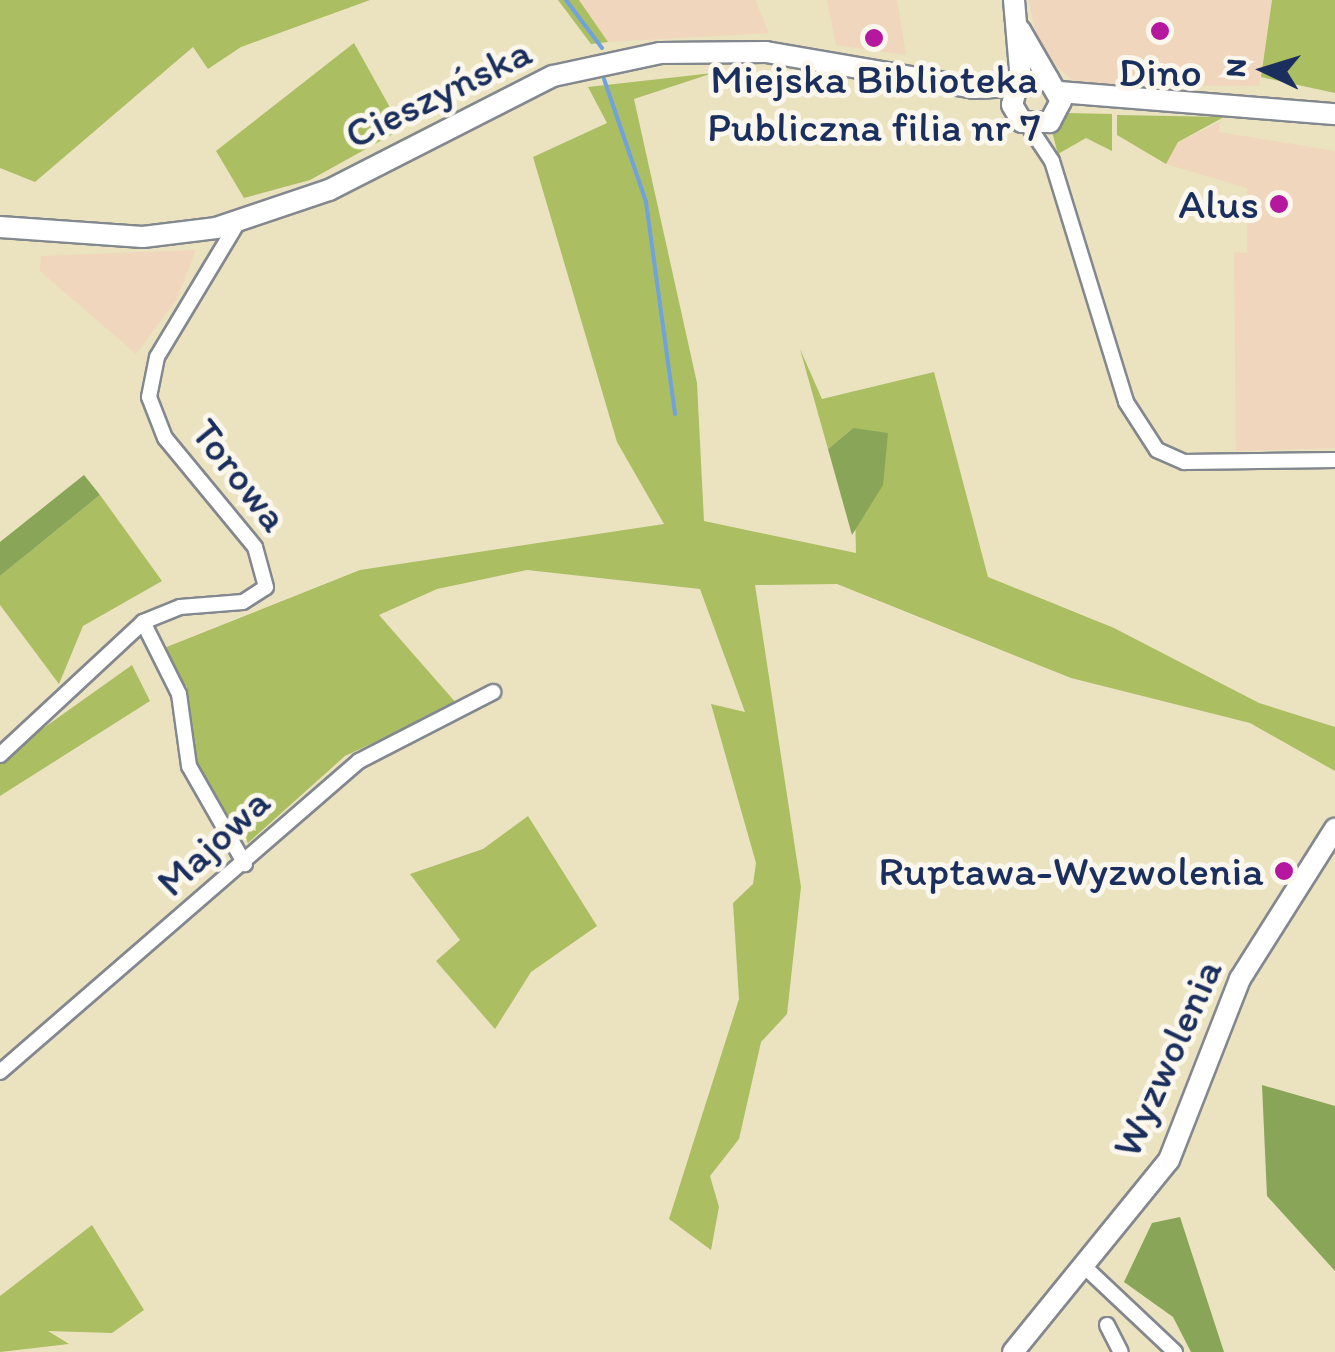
<!DOCTYPE html>
<html>
<head>
<meta charset="utf-8">
<style>
  body { margin:0 }
  #map { position:relative; width:1335px; height:1352px; overflow:hidden; background:#ebe2c0; font-family:Itim,sans-serif }
  div>[style] { position:absolute }
  .built>* { inset:0; background:#efd6bc }
  .green>* { inset:0; background:#abbe62 }
  .forest>* { inset:0; background:#88a558 }
  .stream>* { height:4px; margin:-2px; padding:0 2px; transform-origin:2px; border-radius:2px; background:#71a2db }
  .roads { filter:drop-shadow(2px 0 #83888f) drop-shadow(-2px 0 #83888f) drop-shadow(0 2px #83888f) drop-shadow(0 -2px #83888f) }
  .street>* { height:14px; margin:-7px; padding:0 7px; transform-origin:7px; border-radius:7px; background:#fff }
  .secondary>* { height:20px; margin:-10px; padding:0 10px; transform-origin:10px; border-radius:10px; background:#fff }
  .dots>* { width:28px; height:28px; translate:-50% -50%; box-sizing:border-box; border:5px solid #fbf7ec; border-radius:50% }
  span { translate:-50% -50%; white-space:nowrap; text-align:center; line-height:1.15; -webkit-text-stroke:10px #fbf7ec; paint-order:stroke }
  .poi-label { font-size:42px; color:#1b2f5e }
  .right { translate:-100% -50%; text-align:right }
  .street-label { font-size:42px; color:#1b2f5e }
  .north { position:absolute; left:1215px; top:20px; width:100px; height:100px; -webkit-text-stroke:8px #fbf7ec; paint-order:stroke; rotate:274deg; font-size:28px; font-weight:700; line-height:40px; text-align:center; color:#1b2f5e }
  .north::after { content:''; display:block; margin:auto; width:35px; height:45px; background:#1b2f5e; clip-path:polygon(50% 0,100% 100%,50% 72%,0 100%) }
</style>
</head>
<body>
<div id="map">
  <div class="built">
    <i style="clip-path:polygon(579px 0,755px 0,769px 33px,608px 42px)"></i>
    <i style="clip-path:polygon(827px 0,897px 0,906px 55px,836px 45px)"></i>
    <i style="clip-path:polygon(1028px 0,1272px 0,1259px 86px,1080px 85px,1042px 56px)"></i>
    <i style="clip-path:polygon(1220px 122px,1219px 132px,1335px 151px,1335px 448px,1236px 451px,1234px 252px,1247px 253px,1247px 188px,1166px 164px,1178px 142px)"></i>
    <i style="clip-path:polygon(196px 250px,176px 300px,136px 354px,40px 271px,41px 256px)"></i>
  </div>
  <div class="green">
    <i style="clip-path:polygon(0 0,370px 0,241px 47px,208px 69px,193px 47px,35px 182px,0 168px)"></i>
    <i style="clip-path:polygon(558px 0,579px 0,608px 42px,591px 44px)"></i>
    <i style="clip-path:polygon(1272px 0,1335px 0,1335px 93px,1261px 77px)"></i>
    <i style="clip-path:polygon(354px 43px,402px 129px,310px 180px,244px 198px,216px 151px)"></i>
    <i style="clip-path:polygon(713px 73px,634px 99px,697px 383px,704px 521px,856px 553px,853px 428px,828px 449px,800px 349px,822px 399px,934px 372px,988px 577px,1114px 628px,1259px 703px,1335px 727px,1335px 771px,1250px 723px,1071px 678px,837px 584px,755px 585px,801px 887px,787px 1014px,761px 1042px,739px 1139px,710px 1176px,719px 1207px,711px 1250px,669px 1219px,739px 999px,733px 903px,753px 884px,756px 863px,711px 704px,745px 712px,700px 589px,527px 570px,437px 589px,379px 615px,457px 704px,345px 756px,248px 843px,186px 759px,187px 686px,170px 694px,149px 654px,360px 570px,664px 524px,617px 442px,533px 157px,607px 123px,588px 87px)"></i>
    <i style="clip-path:polygon(1067px 113px,1112px 114px,1112px 151px,1086px 138px,1058px 154px,1052px 132px)"></i>
    <i style="clip-path:polygon(1117px 115px,1224px 117px,1178px 142px,1166px 164px,1117px 135px)"></i>
    <i style="clip-path:polygon(100px 495px,162px 581px,83px 626px,59px 684px,0 605px,0 576px)"></i>
    <i style="clip-path:polygon(132px 665px,150px 701px,0 796px,0 759px)"></i>
    <i style="clip-path:polygon(528px 816px,597px 926px,531px 972px,495px 1029px,436px 961px,460px 940px,410px 874px,483px 849px)"></i>
    <i style="clip-path:polygon(92px 1225px,144px 1310px,112px 1333px,48px 1331px,69px 1344px,0 1352px,0 1296px)"></i>
  </div>
  <div class="forest">
    <i style="clip-path:polygon(853px 428px,888px 433px,883px 485px,852px 535px,828px 449px)"></i>
    <i style="clip-path:polygon(84px 475px,100px 495px,0 576px,0 542px)"></i>
    <i style="clip-path:polygon(1262px 1085px,1335px 1106px,1335px 1271px,1267px 1196px)"></i>
    <i style="clip-path:polygon(1180px 1217px,1224px 1352px,1191px 1352px,1173px 1317px,1124px 1282px,1152px 1223px)"></i>
  </div>
  <div class="stream">
    <i style="left:566px;top:0;width:60px;rotate:53.1deg"></i>
    <i style="left:604px;top:79px;width:130px;rotate:71.1deg"></i>
    <i style="left:646px;top:202px;width:214px;rotate:82.2deg"></i>
  </div>
  <div class="roads">
    <div class="street">
      <i style="left:1028px;top:125px;width:43px;rotate:56.3deg"></i>
      <i style="left:1052px;top:161px;width:252px;rotate:72.9deg"></i>
      <i style="left:1126px;top:402px;width:57px;rotate:57.1deg"></i>
      <i style="left:1157px;top:450px;width:30px;rotate:24deg"></i>
      <i style="left:1184px;top:462px;width:151px;rotate:-0.8deg"></i>
      <i style="left:143px;top:622px;width:80px;rotate:63.4deg"></i>
      <i style="left:179px;top:694px;width:73px;rotate:82.1deg"></i>
      <i style="left:189px;top:766px;width:113px;rotate:60.3deg"></i>
      <i style="left:0;top:755px;width:195px;rotate:-42.9deg"></i>
      <i style="left:143px;top:622px;width:40px;rotate:-22deg"></i>
      <i style="left:180px;top:607px;width:63px;rotate:-4.5deg"></i>
      <i style="left:243px;top:602px;width:27px;rotate:-33deg"></i>
      <i style="left:266px;top:587px;width:41px;rotate:-105.4deg"></i>
      <i style="left:255px;top:547px;width:141px;rotate:-129.5deg"></i>
      <i style="left:165px;top:438px;width:44px;rotate:-111.3deg"></i>
      <i style="left:149px;top:397px;width:41px;rotate:-78.7deg"></i>
      <i style="left:157px;top:357px;width:157px;rotate:-59deg"></i>
      <i style="left:0;top:1072px;width:475px;rotate:-40.9deg"></i>
      <i style="left:359px;top:761px;width:151px;rotate:-27.2deg"></i>
      <i style="left:1087px;top:1269px;width:121px;rotate:43.3deg"></i>
      <i style="left:1107px;top:1325px;width:30px;rotate:63deg"></i>
    </div>
    <div class="secondary">
      <i style="left:1014px;top:0;width:82px;rotate:85.1deg"></i>
      <i style="left:1020px;top:30px;width:82px;rotate:60deg"></i>
      <i style="left:1061px;top:101px;width:24px;rotate:118deg"></i>
      <i style="left:1050px;top:122px;width:28px;rotate:180deg"></i>
      <i style="left:1022px;top:122px;width:20px;rotate:-120deg"></i>
      <i style="left:1012px;top:105px;width:20px;rotate:-75deg"></i>
      <i style="left:1017px;top:86px;width:32px;rotate:-13deg"></i>
      <i style="left:1060px;top:92px;width:276px;rotate:4.6deg"></i>
      <i style="left:0;top:227px;width:143px;rotate:4deg"></i>
      <i style="left:143px;top:237px;width:74px;rotate:-7deg"></i>
      <i style="left:216px;top:228px;width:119px;rotate:-18.6deg"></i>
      <i style="left:329px;top:190px;width:251px;rotate:-27deg"></i>
      <i style="left:553px;top:76px;width:109px;rotate:-12.1deg"></i>
      <i style="left:660px;top:53px;width:106px;rotate:-0.5deg"></i>
      <i style="left:766px;top:52px;width:211px;rotate:9.8deg"></i>
      <i style="left:974px;top:88px;width:43px;rotate:-2.7deg"></i>
      <i style="left:1013px;top:1352px;width:247px;rotate:-50.9deg"></i>
      <i style="left:1169px;top:1160px;width:194px;rotate:-68.6deg"></i>
      <i style="left:1240px;top:979px;width:178px;rotate:-57.7deg"></i>
    </div>
  </div>
  <div class="dots">
    <i style="left:1160px;top:31px;background:#b5179e"></i>
    <i style="left:874px;top:38px;background:#b5179e"></i>
    <i style="left:1279px;top:204px;background:#b5179e"></i>
    <i style="left:1284px;top:871px;background:#b5179e"></i>
  </div>
  <div class="poi-label">
    <span style="left:1160px;top:72px">Dino</span>
    <span style="left:874px;top:103px">Miejska Biblioteka<br>Publiczna filia nr 7</span>
    <span class="right" style="left:1259px;top:204px">Alus</span>
    <span class="right" style="left:1264px;top:871px">Ruptawa-Wyzwolenia</span>
  </div>
  <div class="street-label">
    <span style="left:438px;top:93px;rotate:-26deg">Cieszyńska</span>
    <span style="left:240px;top:475px;rotate:52deg">Torowa</span>
    <span style="left:213px;top:842px;rotate:-43deg">Majowa</span>
    <span style="left:1167px;top:1058px;rotate:-66deg">Wyzwolenia</span>
  </div>
  <div class="north">N</div>
</div>
</body>
</html>
